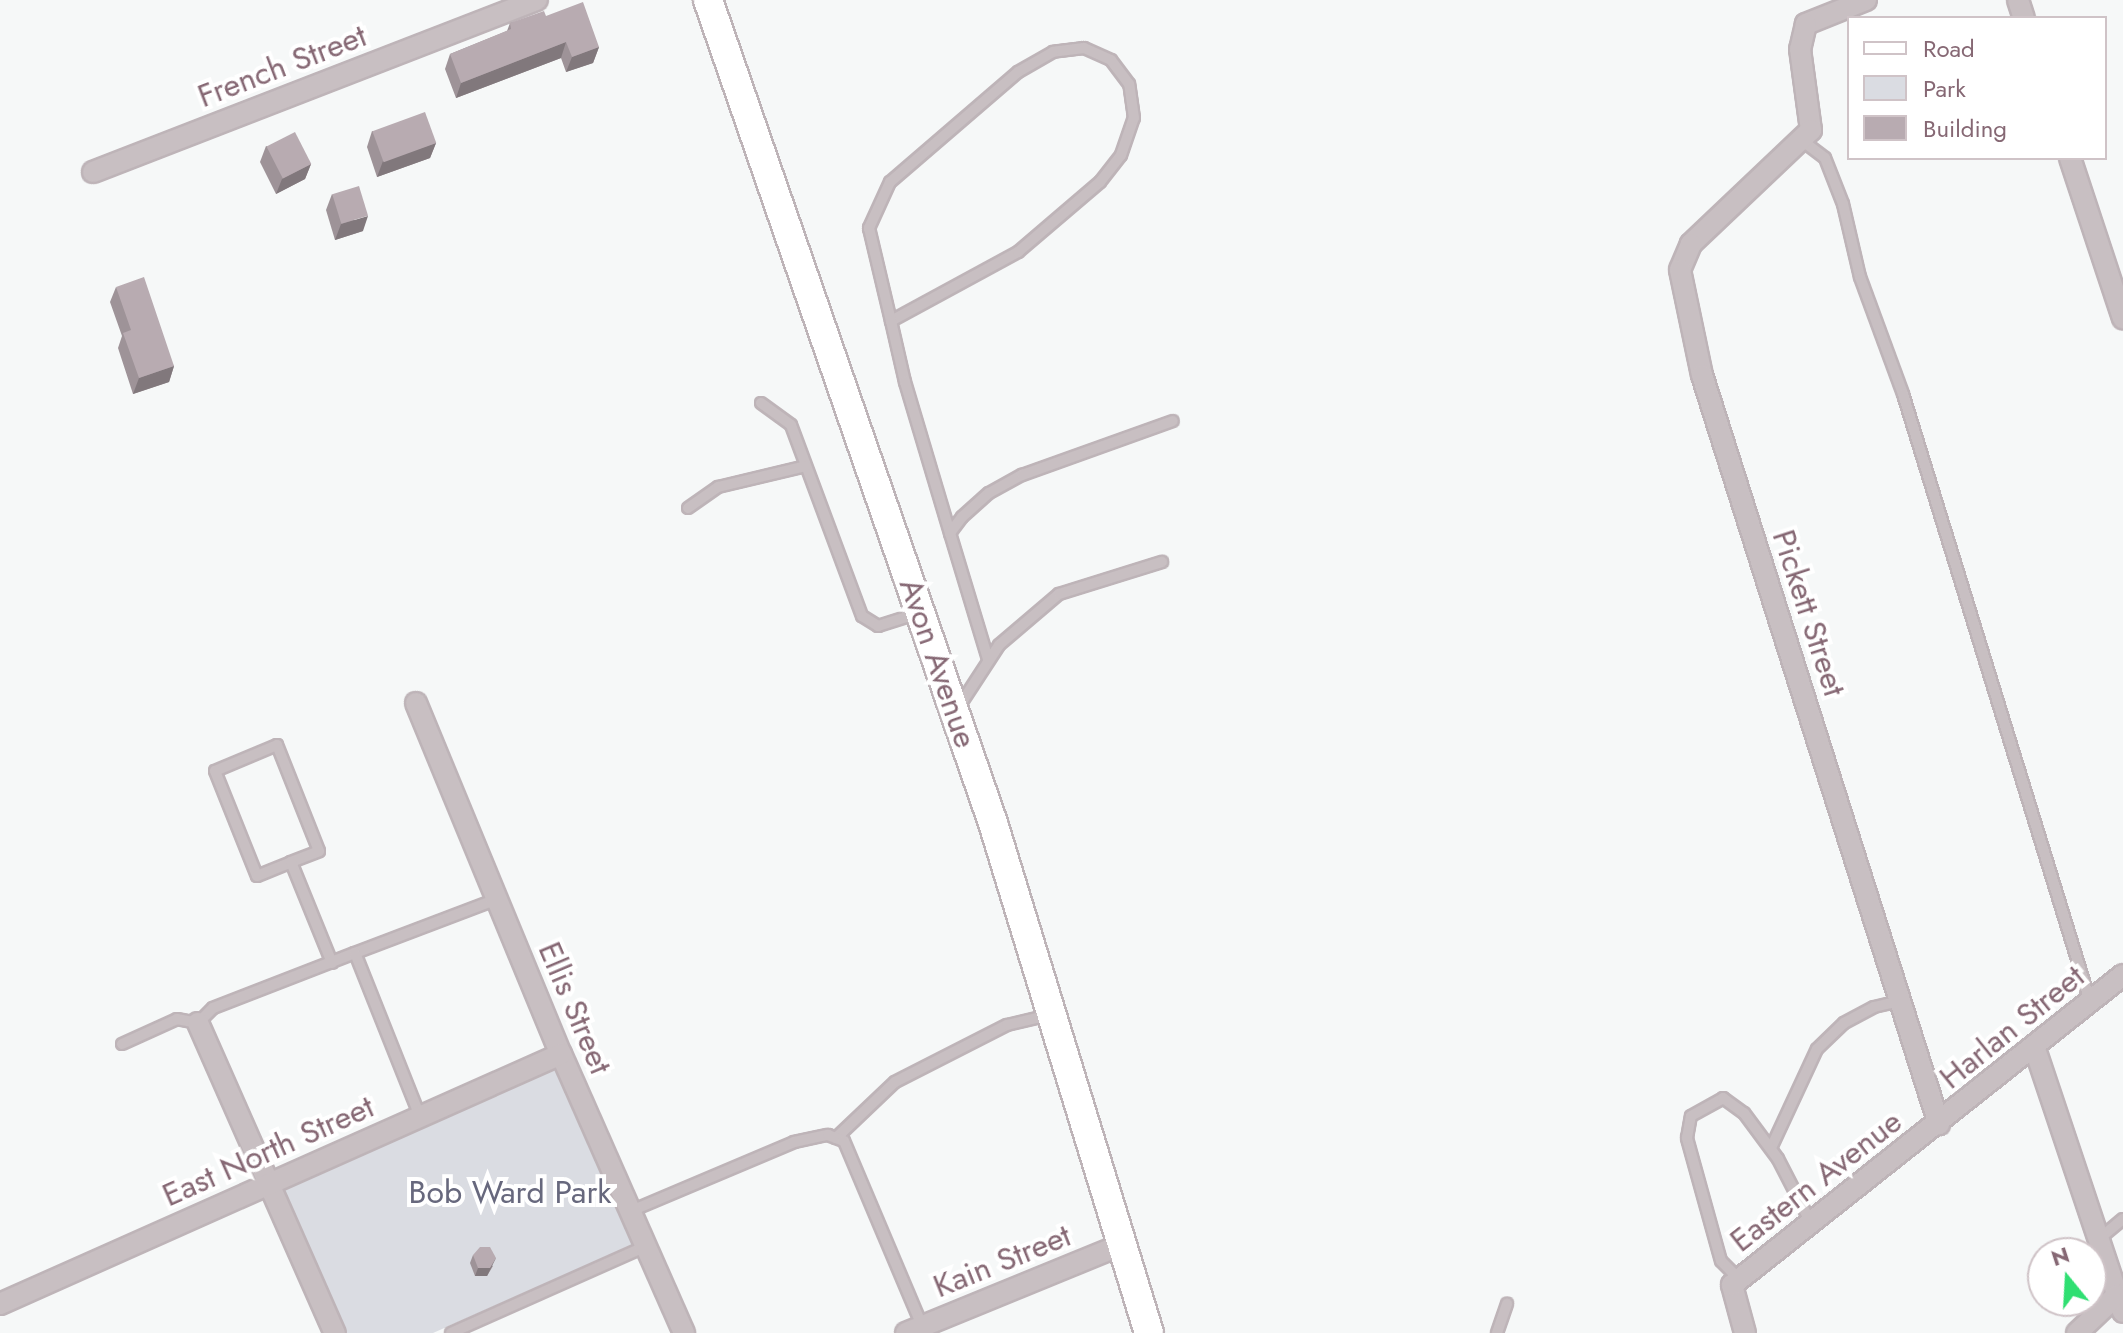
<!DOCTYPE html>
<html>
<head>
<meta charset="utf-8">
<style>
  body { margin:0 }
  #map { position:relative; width:2123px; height:1333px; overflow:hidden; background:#f6f8f8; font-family:Jost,sans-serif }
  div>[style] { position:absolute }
  .green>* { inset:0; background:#dadce2 }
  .roads { filter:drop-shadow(2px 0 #beb4b8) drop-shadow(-2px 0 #beb4b8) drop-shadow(0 2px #beb4b8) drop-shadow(0 -2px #beb4b8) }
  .lane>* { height:10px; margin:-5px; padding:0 5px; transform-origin:5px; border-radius:5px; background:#c8bfc2 }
  .street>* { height:20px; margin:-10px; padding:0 10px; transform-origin:10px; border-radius:10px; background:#c8bfc2 }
  .secondary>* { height:28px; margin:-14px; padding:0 14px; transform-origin:14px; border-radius:14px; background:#fff }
  .wall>* { inset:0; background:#9e9398 }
  .shaded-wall>* { inset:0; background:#81787c }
  .building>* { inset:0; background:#b8abb1; transform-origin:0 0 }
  span { translate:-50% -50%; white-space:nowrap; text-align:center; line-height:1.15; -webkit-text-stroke:8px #fff; paint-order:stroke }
  .street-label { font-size:32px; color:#866874 }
  .park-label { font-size:32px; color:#67687d }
  .legend { position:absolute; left:1847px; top:16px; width:260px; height:144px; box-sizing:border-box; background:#fff; border:2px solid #cfc3c7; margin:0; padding:10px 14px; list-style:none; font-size:24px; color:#866874 }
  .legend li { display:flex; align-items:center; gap:16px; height:40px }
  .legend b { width:40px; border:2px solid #cfc3c7 }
  .north { position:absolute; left:2027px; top:1237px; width:80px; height:80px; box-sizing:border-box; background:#fff; border:2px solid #cfc3c7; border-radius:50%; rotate:342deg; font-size:22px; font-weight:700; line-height:32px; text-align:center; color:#866874 }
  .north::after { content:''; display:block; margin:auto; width:28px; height:36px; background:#2fdf72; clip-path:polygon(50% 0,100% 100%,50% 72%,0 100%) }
</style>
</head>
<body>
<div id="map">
  <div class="green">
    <i style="clip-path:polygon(563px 1059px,644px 1240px,433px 1333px,341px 1333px,281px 1188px)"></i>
  </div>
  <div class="roads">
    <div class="lane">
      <i style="left:1804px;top:142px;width:26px;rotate:37deg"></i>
      <i style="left:1825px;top:158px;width:49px;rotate:68.6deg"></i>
      <i style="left:1843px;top:204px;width:75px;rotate:76.9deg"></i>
      <i style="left:1860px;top:277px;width:125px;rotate:69.8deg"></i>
      <i style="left:1903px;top:394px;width:635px;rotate:72.88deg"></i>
      <i style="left:891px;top:321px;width:145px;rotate:-28.5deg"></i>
      <i style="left:1018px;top:252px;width:108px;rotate:-40.5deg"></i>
      <i style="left:1100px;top:182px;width:34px;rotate:-52deg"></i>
      <i style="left:1121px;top:155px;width:39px;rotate:-71deg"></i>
      <i style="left:1134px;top:118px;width:34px;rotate:-98deg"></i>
      <i style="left:1129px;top:84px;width:30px;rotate:-127deg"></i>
      <i style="left:1111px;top:60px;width:30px;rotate:-156deg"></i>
      <i style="left:1084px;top:48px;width:31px;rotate:173deg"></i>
      <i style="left:1053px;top:52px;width:40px;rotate:150.3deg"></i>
      <i style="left:1018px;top:72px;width:169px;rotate:139.3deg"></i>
      <i style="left:890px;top:182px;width:51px;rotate:114.5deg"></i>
      <i style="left:869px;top:228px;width:96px;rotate:76.7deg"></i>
      <i style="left:891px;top:321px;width:63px;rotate:77.1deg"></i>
      <i style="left:905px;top:382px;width:158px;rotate:73.4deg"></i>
      <i style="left:761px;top:403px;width:37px;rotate:36deg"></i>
      <i style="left:791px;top:425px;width:204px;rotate:69.6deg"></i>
      <i style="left:862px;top:616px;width:19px;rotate:32deg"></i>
      <i style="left:878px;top:626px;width:43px;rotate:-17.6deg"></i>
      <i style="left:688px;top:508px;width:37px;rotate:-35deg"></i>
      <i style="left:718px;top:487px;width:90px;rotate:-13.4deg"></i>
      <i style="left:988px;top:659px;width:132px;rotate:-106.8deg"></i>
      <i style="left:950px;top:533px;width:20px;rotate:-53deg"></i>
      <i style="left:962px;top:517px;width:36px;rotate:-42deg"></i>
      <i style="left:989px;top:493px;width:38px;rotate:-29deg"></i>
      <i style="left:1022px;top:475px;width:160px;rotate:-19.7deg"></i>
      <i style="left:958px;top:708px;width:75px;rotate:-56.9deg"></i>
      <i style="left:999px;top:645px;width:79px;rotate:-40.4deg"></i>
      <i style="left:1059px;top:594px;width:108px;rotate:-17.3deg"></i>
      <i style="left:291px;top:862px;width:30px;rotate:-21deg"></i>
      <i style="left:319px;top:851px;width:114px;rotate:-111.6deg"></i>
      <i style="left:277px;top:745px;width:67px;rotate:157.2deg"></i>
      <i style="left:215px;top:771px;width:113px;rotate:68.2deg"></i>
      <i style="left:257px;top:876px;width:37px;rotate:-22deg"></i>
      <i style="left:291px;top:862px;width:109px;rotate:67.9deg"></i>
      <i style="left:355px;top:953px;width:152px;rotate:-20.8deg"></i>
      <i style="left:122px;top:1044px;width:60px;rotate:-24.4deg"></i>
      <i style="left:177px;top:1019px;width:21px;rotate:11deg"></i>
      <i style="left:198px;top:1023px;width:21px;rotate:-45deg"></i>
      <i style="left:213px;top:1008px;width:152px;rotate:-21.2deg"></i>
      <i style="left:355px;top:953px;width:175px;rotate:68.3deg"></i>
      <i style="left:836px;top:1138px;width:81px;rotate:-43.5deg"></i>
      <i style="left:895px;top:1082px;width:126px;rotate:-27deg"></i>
      <i style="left:1007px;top:1025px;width:43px;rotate:-13.4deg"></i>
      <i style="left:1771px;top:1148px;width:109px;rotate:-65.1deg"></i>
      <i style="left:1817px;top:1049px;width:37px;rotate:-44deg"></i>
      <i style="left:1844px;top:1023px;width:34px;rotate:-28deg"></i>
      <i style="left:1874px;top:1007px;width:27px;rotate:-13deg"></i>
      <i style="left:631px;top:1211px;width:177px;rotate:-22.9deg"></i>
      <i style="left:794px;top:1142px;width:35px;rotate:-12deg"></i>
      <i style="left:828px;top:1135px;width:17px;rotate:21deg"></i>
      <i style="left:844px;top:1141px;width:201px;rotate:67.1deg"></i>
      <i style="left:2099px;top:1239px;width:31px;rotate:-40deg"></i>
      <i style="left:1739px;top:1279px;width:25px;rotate:-135deg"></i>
      <i style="left:1721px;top:1261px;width:128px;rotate:-105.5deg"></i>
      <i style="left:1687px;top:1138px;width:22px;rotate:-80deg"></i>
      <i style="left:1691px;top:1116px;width:37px;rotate:-29deg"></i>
      <i style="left:1723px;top:1098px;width:26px;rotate:36deg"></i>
      <i style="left:1744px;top:1113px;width:57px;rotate:53.5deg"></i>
      <i style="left:1778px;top:1159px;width:72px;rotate:62.7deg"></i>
      <i style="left:451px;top:1333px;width:214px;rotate:-24deg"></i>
      <i style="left:1497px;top:1333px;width:31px;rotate:-71deg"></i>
    </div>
    <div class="street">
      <i style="left:1866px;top:0;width:65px;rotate:158.2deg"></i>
      <i style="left:1806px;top:24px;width:26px;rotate:103deg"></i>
      <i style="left:1800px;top:49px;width:82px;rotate:82.3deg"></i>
      <i style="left:1811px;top:130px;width:166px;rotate:136.5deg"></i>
      <i style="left:1691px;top:244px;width:28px;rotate:113deg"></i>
      <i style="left:1680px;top:270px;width:107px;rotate:78.2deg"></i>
      <i style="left:1702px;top:375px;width:786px;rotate:72.44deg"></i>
      <i style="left:2018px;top:0;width:19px;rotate:72deg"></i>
      <i style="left:2070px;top:158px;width:169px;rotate:71.7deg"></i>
      <i style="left:93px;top:172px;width:476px;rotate:-21.2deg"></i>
      <i style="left:416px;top:703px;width:380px;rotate:67.6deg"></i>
      <i style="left:561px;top:1054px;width:305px;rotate:66.2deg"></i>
      <i style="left:198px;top:1023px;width:339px;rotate:66.2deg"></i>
      <i style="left:2035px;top:1049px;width:277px;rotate:71.5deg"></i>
      <i style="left:0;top:1304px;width:614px;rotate:-24.02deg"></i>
      <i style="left:906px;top:1333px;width:232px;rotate:-22.3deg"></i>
      <i style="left:1745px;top:1333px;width:50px;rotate:-105.2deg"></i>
      <i style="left:1732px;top:1285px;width:499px;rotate:-38.4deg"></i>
      <i style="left:2077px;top:1333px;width:55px;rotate:-43.5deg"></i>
    </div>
    <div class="secondary">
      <i style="left:708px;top:0;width:871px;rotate:70.9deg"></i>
      <i style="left:993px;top:823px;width:533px;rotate:72.99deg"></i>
    </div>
  </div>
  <div class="wall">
    <i style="clip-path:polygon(546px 16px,599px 47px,593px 63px,566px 72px,561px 58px,456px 98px,445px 69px,450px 54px,507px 31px,510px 23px)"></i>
    <i style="clip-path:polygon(372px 131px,436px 143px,430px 158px,377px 177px,367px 147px)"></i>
    <i style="clip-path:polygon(266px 146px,311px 164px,305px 179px,276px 194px,260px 162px)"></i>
    <i style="clip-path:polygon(332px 194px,363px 231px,335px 240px,326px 210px)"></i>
    <i style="clip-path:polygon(116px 287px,174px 366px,169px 382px,133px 394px,118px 348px,122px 336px,110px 302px)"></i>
    <i style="clip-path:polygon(473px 1255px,493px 1266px,487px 1276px,475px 1276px,470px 1263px)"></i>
  </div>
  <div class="shaded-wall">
    <i style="clip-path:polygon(566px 42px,561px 58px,456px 98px,461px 83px)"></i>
    <i style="clip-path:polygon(599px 47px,593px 63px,566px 72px,572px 57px)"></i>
    <i style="clip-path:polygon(436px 143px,430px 158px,377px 177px,383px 161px)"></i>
    <i style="clip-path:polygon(311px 164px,305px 179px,276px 194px,282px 179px)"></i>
    <i style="clip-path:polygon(368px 216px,363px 231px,335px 240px,341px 224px)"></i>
    <i style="clip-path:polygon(174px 366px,169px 382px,133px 394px,139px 378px)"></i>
    <i style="clip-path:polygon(496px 1258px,487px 1276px,475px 1276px,478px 1268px)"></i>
  </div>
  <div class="building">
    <i style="clip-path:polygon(583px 2px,599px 47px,572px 57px,566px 42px,461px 83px,450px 54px,511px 29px,510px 23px,544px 11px,546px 16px)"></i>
    <i style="left:425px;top:112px;width:33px;height:56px;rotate:70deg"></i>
    <i style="left:295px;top:132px;width:36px;height:32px;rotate:63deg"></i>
    <i style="left:359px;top:186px;width:31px;height:28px;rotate:73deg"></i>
    <i style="clip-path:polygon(144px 277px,174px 366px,139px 378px,123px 333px,131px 330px,116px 287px)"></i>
    <i style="clip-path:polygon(480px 1247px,490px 1247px,496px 1258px,490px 1268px,478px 1268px,473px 1255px)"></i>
  </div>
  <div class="street-label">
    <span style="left:282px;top:66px;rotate:-21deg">French Street</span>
    <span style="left:1809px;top:613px;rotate:72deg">Pickett Street</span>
    <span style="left:938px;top:663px;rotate:71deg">Avon Avenue</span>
    <span style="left:575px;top:1008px;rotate:67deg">Ellis Street</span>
    <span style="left:2012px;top:1027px;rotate:-39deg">Harlan Street</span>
    <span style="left:268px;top:1151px;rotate:-24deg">East North Street</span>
    <span style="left:1816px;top:1181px;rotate:-38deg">Eastern Avenue</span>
    <span style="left:1002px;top:1261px;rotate:-22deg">Kain Street</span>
  </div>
  <div class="park-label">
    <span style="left:510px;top:1192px">Bob Ward Park</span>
  </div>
  <ul class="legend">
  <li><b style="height:10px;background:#fff"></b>Road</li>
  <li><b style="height:22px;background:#dadce2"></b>Park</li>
  <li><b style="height:22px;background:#b8abb1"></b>Building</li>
  </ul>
  <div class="north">N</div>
</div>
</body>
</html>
